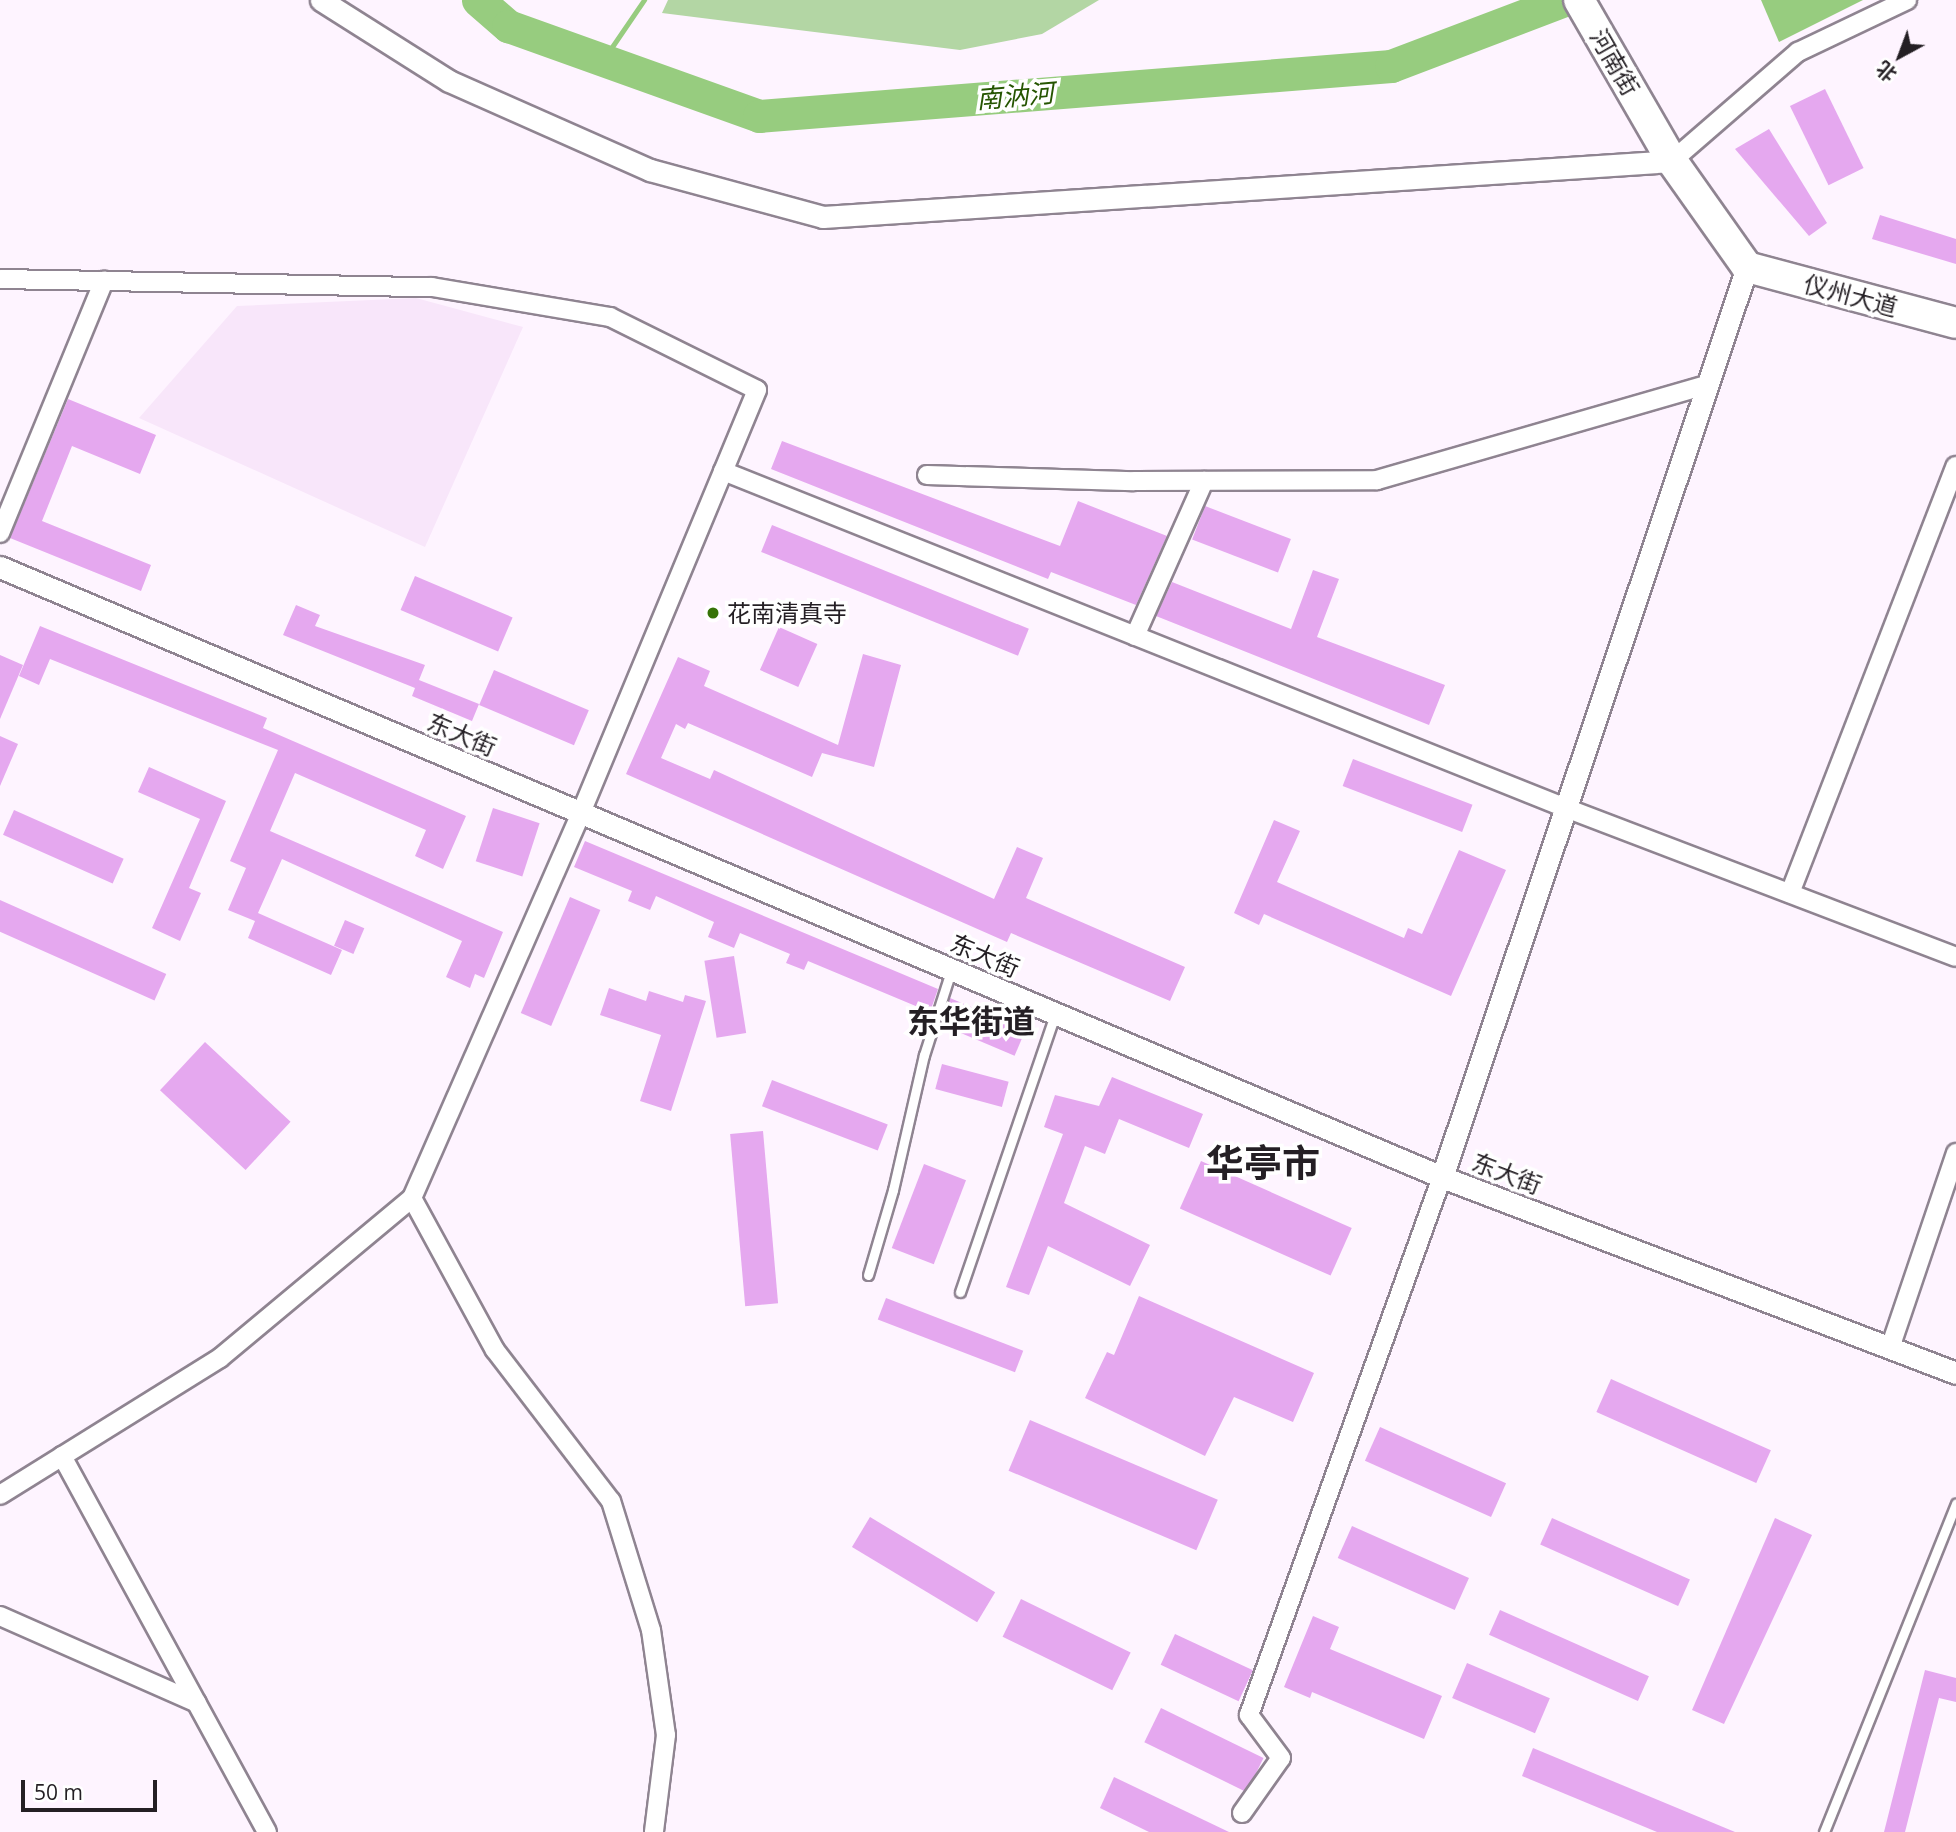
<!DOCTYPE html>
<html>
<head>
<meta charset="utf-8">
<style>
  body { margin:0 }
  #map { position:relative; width:1956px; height:1832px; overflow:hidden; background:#fef4ff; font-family:"Open Sans","Noto Sans SC",sans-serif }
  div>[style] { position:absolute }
  .built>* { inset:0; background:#f8e6fa }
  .green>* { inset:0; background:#b3d6a4 }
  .water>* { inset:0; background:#97cc7f }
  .stream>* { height:5px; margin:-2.5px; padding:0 2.5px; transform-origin:2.5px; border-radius:2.5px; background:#97cc7f }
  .river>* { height:33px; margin:-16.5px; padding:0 16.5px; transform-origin:16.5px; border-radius:16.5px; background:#97cc7f }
  .building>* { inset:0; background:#e5a8ef; transform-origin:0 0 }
  .roads { filter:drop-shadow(2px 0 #8f8491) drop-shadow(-2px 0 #8f8491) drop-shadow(0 2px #8f8491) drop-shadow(0 -2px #8f8491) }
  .service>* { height:9px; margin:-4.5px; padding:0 4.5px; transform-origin:4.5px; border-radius:4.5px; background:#fff }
  .minor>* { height:18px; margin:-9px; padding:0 9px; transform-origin:9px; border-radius:9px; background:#fff }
  .tertiary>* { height:21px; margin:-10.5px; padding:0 10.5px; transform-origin:10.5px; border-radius:10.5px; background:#fff }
  .trunk>* { height:30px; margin:-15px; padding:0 15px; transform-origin:15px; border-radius:15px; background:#fff }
  .dots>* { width:19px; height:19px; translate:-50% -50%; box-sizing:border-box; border:4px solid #fff; border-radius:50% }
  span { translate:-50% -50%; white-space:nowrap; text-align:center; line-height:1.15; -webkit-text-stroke:7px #fff; paint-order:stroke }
  .street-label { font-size:24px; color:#241f24 }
  .poi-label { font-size:24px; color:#241f24 }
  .left { translate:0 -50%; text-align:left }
  .water-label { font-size:26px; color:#255501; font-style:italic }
  .district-label { font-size:32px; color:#241f24; font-weight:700 }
  .town-label { font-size:38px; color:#241f24; font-weight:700 }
  .north { position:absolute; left:1865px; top:21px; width:70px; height:70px; -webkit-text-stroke:5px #fff; paint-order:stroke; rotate:221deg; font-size:19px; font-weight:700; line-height:28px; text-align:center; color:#241f24 }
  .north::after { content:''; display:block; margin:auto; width:24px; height:32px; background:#241f24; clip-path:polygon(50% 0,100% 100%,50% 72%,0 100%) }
  .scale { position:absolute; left:21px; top:1780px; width:136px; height:32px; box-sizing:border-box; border:4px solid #241f24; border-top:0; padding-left:9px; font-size:21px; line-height:24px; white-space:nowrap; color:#241f24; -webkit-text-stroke:5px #fff; paint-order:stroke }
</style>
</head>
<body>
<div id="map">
  <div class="built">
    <i style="clip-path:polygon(416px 298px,523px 327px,425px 547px,139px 418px,237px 306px)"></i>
  </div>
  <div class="green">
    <i style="clip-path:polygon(668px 0,1099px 0,1042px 34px,960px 50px,662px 13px)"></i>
  </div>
  <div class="water">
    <i style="clip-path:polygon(1761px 0,1863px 0,1779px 42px)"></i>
  </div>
  <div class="stream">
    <i style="left:603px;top:60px;width:73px;rotate:-55.7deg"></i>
  </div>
  <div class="river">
    <i style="left:478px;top:0;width:40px;rotate:41deg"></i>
    <i style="left:508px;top:26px;width:267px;rotate:19.7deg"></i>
    <i style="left:759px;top:116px;width:634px;rotate:-4.52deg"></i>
    <i style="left:1391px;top:66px;width:186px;rotate:-20.8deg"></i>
  </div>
  <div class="building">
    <i style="left:1825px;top:89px;width:88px;height:39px;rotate:64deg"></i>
    <i style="clip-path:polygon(1769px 129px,1827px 223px,1809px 236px,1735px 149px)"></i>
    <i style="clip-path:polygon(1880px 215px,1956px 239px,1956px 264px,1872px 239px)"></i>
    <i style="clip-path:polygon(68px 399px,156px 435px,140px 474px,72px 446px,42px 521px,151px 565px,141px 591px,10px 538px)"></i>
    <i style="clip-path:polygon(782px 441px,1060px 546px,1078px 501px,1167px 536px,1136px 605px,1051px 572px,1048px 579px,771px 469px)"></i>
    <i style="left:1205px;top:506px;width:92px;height:36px;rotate:21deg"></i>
    <i style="left:772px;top:525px;width:277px;height:29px;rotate:22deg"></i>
    <i style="clip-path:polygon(1313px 570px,1339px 579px,1317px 637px,1445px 685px,1429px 725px,1156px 616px,1172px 582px,1291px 629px)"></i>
    <i style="left:415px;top:576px;width:106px;height:37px;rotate:23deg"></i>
    <i style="clip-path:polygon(296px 605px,320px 615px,315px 626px,425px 665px,419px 680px,479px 704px,472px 721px,412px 696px,415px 688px,283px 635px)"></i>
    <i style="clip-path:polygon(40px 626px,267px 718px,263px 728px,466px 816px,443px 869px,415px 856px,426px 830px,295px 773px,270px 831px,503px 932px,484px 978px,475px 974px,470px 988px,446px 977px,462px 941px,282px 859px,258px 913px,342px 950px,331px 975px,248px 938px,255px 921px,228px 910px,246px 868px,230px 861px,278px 750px,50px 659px,39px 685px,19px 676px)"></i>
    <i style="left:779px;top:627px;width:42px;height:47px;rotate:24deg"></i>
    <i style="clip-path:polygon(863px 654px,901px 665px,874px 767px,822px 753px,812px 777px,688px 723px,685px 729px,676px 724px,661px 758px,710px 779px,714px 770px,994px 899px,1017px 847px,1043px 858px,1026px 898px,1185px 967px,1170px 1001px,1011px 933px,1007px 942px,626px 774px,678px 657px,710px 671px,704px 686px,838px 745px)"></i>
    <i style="clip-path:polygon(0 655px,23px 665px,0 719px)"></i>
    <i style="left:494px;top:670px;width:103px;height:38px;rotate:23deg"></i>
    <i style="clip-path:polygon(0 736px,18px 744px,0 786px)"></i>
    <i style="left:1353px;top:759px;width:128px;height:29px;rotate:21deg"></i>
    <i style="clip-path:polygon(149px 767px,226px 801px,189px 888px,201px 893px,180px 941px,152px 928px,200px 819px,138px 792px)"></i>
    <i style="left:493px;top:808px;width:49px;height:56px;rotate:18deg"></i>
    <i style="left:14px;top:810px;width:120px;height:27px;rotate:24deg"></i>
    <i style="clip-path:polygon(1274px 820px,1300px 831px,1277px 882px,1404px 938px,1408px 928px,1422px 934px,1459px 850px,1506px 870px,1451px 996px,1264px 914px,1259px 925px,1234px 913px)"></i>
    <i style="clip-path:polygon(585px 841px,938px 989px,930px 1012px,808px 961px,804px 970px,786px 963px,790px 954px,740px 933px,734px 948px,708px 937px,714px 922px,656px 896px,650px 910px,628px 901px,632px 891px,574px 867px)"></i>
    <i style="left:570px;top:897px;width:33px;height:126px;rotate:23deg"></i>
    <i style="left:0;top:900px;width:182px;height:29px;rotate:24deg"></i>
    <i style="left:345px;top:920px;width:21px;height:28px;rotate:23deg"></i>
    <i style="left:734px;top:956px;width:78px;height:30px;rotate:81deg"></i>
    <i style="clip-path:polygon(609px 988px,646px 1001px,649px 991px,683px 1002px,685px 995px,706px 1001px,671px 1111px,640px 1101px,661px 1035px,600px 1015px)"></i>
    <i style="left:950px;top:998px;width:82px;height:28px;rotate:23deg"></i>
    <i style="left:205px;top:1042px;width:117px;height:66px;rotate:43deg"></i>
    <i style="left:942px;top:1064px;width:69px;height:26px;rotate:15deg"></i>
    <i style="clip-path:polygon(1112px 1077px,1203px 1114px,1189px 1148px,1119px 1119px,1105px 1154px,1085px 1146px,1064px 1203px,1150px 1245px,1130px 1286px,1048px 1246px,1029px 1295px,1006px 1287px,1063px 1134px,1044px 1127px,1055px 1095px,1099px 1106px)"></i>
    <i style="left:772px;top:1080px;width:124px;height:28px;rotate:21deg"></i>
    <i style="left:763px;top:1131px;width:173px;height:33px;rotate:85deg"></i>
    <i style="left:1201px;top:1161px;width:165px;height:52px;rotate:24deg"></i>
    <i style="left:924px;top:1164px;width:45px;height:90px;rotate:21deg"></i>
    <i style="clip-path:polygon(1139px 1296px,1314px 1373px,1293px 1422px,1234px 1397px,1205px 1456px,1085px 1398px,1107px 1352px,1114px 1355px)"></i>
    <i style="left:886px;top:1298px;width:147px;height:23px;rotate:21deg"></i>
    <i style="left:1611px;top:1379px;width:175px;height:36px;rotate:24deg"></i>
    <i style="left:1030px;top:1420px;width:204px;height:55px;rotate:23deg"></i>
    <i style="left:1380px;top:1427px;width:138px;height:37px;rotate:24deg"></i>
    <i style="left:870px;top:1517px;width:146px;height:35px;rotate:31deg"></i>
    <i style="left:1552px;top:1518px;width:151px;height:29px;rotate:24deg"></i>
    <i style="clip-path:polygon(1775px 1518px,1812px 1535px,1724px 1724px,1692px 1710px)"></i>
    <i style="left:1352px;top:1526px;width:128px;height:35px;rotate:24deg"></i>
    <i style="left:1021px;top:1599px;width:122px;height:42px;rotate:26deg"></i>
    <i style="left:1500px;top:1610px;width:163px;height:27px;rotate:24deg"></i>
    <i style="clip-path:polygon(1313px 1616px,1339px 1627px,1330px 1649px,1442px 1696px,1424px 1739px,1312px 1692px,1310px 1698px,1284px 1687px)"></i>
    <i style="left:1175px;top:1634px;width:86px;height:34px;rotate:25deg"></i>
    <i style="left:1467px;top:1663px;width:90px;height:38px;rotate:23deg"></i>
    <i style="clip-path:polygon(1925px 1670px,1956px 1678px,1956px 1702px,1939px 1698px,1905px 1832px,1884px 1832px)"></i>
    <i style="left:1161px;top:1708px;width:114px;height:38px;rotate:26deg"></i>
    <i style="clip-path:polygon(1533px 1748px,1735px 1832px,1657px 1832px,1522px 1776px)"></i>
    <i style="clip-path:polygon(1114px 1777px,1229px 1832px,1149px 1832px,1100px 1808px)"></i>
  </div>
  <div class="roads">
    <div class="service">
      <i style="left:868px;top:1275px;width:89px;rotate:-73.6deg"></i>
      <i style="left:893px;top:1190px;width:139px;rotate:-77.1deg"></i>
      <i style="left:924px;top:1055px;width:88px;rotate:-72.2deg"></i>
      <i style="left:960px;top:1292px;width:293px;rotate:-71.1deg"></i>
      <i style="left:1824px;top:1832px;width:354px;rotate:-68.1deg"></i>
    </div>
    <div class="minor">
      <i style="left:1672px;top:161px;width:167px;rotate:-40.9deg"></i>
      <i style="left:1798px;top:52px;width:121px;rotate:-25.5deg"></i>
      <i style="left:0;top:279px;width:432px;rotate:1.1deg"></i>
      <i style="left:432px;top:287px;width:181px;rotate:9.6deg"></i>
      <i style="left:610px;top:317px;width:164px;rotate:26.4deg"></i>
      <i style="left:757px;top:390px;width:458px;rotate:112.6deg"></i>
      <i style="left:581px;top:813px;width:420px;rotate:113.7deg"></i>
      <i style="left:412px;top:1198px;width:250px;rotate:140.2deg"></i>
      <i style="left:220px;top:1358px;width:259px;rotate:148.1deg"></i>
      <i style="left:723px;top:471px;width:908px;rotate:21.79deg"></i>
      <i style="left:1566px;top:808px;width:417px;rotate:20.9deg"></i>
      <i style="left:927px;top:475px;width:207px;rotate:1.7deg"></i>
      <i style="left:1134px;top:481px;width:243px;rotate:-0.2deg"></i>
      <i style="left:1377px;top:480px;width:343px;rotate:-16.1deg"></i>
      <i style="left:0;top:533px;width:273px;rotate:-67.6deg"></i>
      <i style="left:1135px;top:636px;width:170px;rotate:-66deg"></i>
      <i style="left:1790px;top:893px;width:458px;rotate:-68.8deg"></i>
      <i style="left:412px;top:1198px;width:173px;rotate:61.4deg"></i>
      <i style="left:495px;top:1350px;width:190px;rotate:52.5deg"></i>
      <i style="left:611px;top:1501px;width:135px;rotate:72.8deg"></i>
      <i style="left:651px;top:1630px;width:106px;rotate:81.9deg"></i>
      <i style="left:666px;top:1735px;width:98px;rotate:97.1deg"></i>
      <i style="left:1890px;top:1348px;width:206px;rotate:-71.3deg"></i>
      <i style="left:62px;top:1456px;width:428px;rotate:61.4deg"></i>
      <i style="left:0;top:1616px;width:215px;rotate:23.8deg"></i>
      <i style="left:1242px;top:1813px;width:67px;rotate:-54.7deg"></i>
      <i style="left:1281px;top:1758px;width:54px;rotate:-126.7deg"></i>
      <i style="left:1249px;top:1715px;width:572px;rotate:-70.27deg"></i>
    </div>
    <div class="tertiary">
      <i style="left:321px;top:0;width:151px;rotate:32.3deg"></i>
      <i style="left:449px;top:81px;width:220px;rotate:23.9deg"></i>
      <i style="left:650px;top:170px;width:179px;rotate:15.2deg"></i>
      <i style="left:823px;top:217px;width:851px;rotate:-3.77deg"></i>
      <i style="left:0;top:567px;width:1566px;rotate:22.93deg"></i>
      <i style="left:1442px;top:1177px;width:550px;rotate:20.87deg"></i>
      <i style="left:1442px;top:1177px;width:960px;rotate:-71.47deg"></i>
    </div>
    <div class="trunk">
      <i style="left:1579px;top:0;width:186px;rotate:60deg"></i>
      <i style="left:1672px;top:161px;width:130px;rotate:54.7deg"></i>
      <i style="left:1747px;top:267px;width:216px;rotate:15deg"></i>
    </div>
  </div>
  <div class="dots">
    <i style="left:713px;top:613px;background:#367307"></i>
  </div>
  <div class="street-label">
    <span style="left:1615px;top:62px;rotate:60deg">河南街</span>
    <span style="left:1851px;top:295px;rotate:15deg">仪州大道</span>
    <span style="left:462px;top:734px;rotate:23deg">东大街</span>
    <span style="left:985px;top:955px;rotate:23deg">东大街</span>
    <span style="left:1507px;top:1173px;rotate:21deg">东大街</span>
  </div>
  <div class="poi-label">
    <span class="left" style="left:727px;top:613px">花南清真寺</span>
  </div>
  <div class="water-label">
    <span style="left:1015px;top:96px;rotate:-5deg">南汭河</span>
  </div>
  <div class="district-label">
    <span style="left:971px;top:1021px">东华街道</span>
  </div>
  <div class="town-label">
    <span style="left:1263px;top:1163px">华亭市</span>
  </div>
  <div class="north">北</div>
  <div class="scale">50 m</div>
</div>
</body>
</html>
